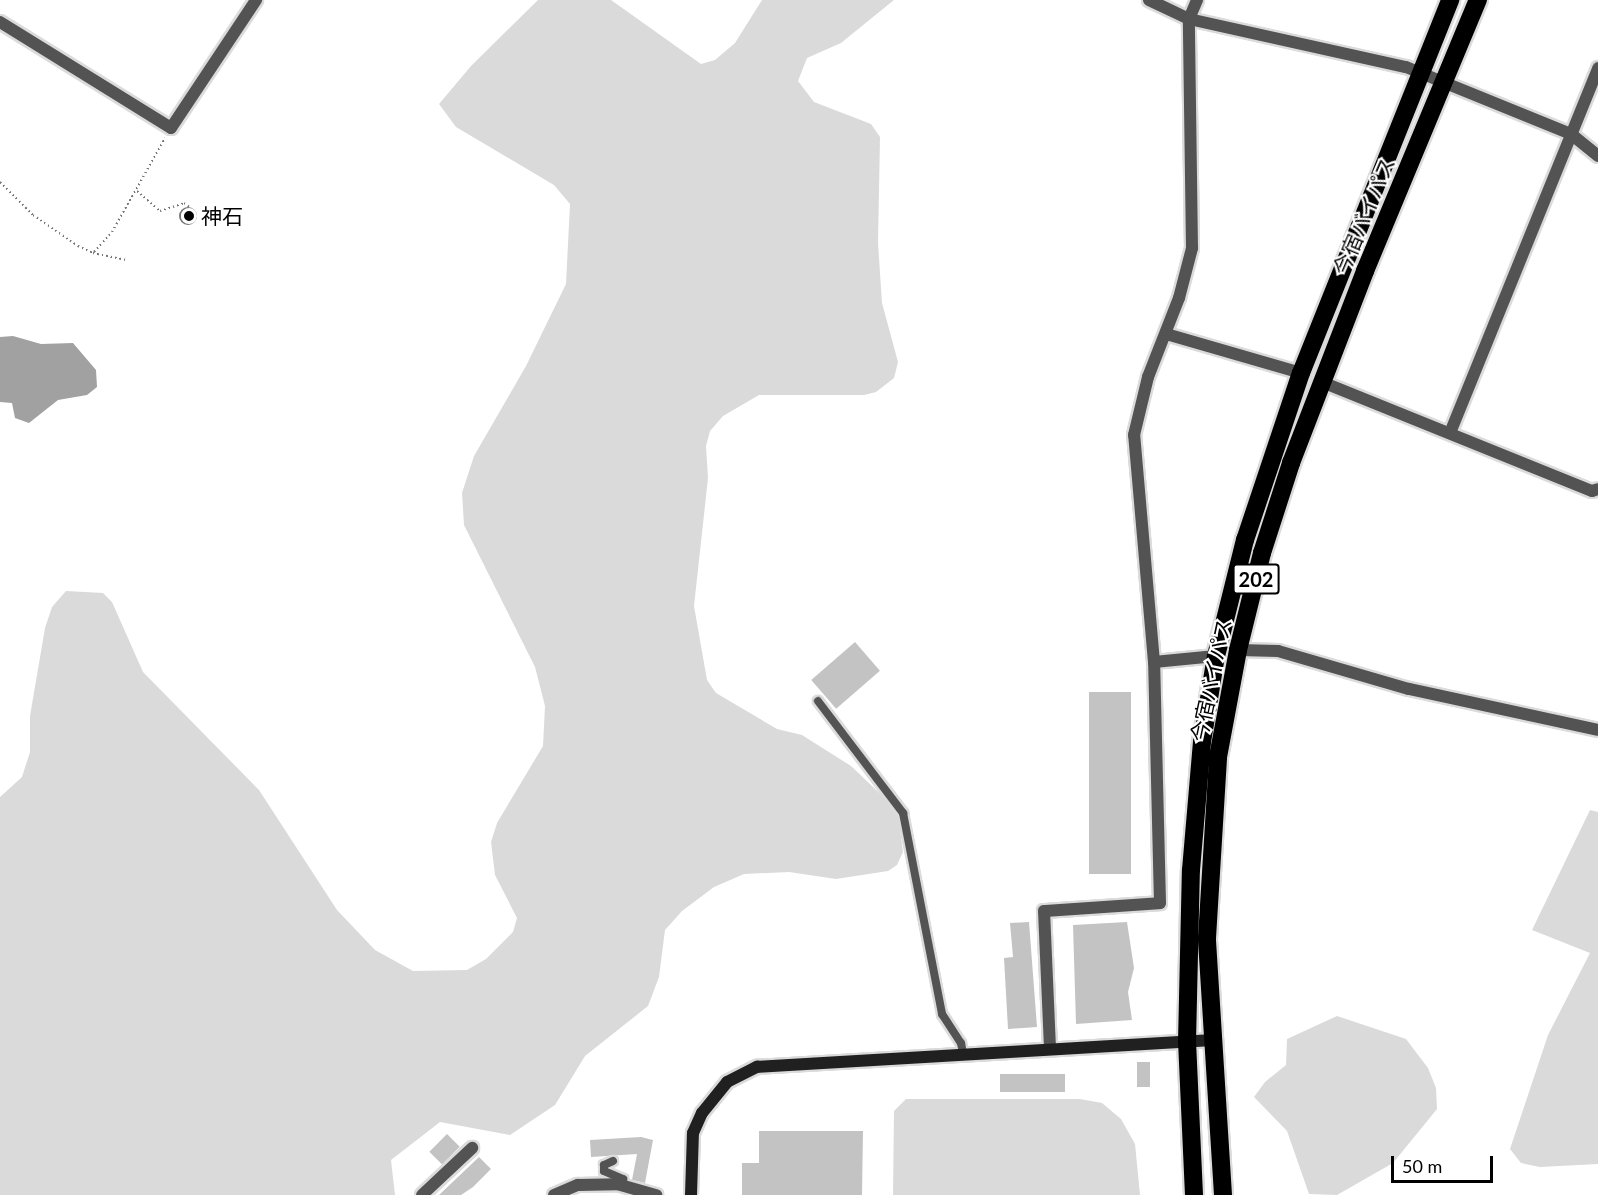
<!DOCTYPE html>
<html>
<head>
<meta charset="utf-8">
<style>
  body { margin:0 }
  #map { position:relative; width:1598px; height:1195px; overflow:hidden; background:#fff; font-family:Lato,"Noto Sans JP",sans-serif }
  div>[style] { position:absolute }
  .green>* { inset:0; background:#dadada }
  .water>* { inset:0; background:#a1a1a1 }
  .building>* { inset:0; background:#c3c3c3; transform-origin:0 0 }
  .path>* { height:2px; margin-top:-1px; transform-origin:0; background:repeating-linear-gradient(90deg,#757575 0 1.5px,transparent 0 4.5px) }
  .path>.ring { margin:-1px; padding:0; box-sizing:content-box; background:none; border:2px solid #757575; border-radius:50% }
  .roads { filter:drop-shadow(2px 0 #dbdbdb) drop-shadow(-2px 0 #dbdbdb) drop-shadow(0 2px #dbdbdb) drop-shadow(0 -2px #dbdbdb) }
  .lane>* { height:8px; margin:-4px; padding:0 4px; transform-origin:4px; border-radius:4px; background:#535353 }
  .street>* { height:12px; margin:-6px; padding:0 6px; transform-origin:6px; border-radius:6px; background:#535353 }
  .secondary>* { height:12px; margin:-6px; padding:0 6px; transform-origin:6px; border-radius:6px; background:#202020 }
  .highway>* { height:18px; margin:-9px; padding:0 9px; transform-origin:9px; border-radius:9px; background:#000 }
  .dots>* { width:16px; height:16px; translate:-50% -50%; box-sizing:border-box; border:3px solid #fff; border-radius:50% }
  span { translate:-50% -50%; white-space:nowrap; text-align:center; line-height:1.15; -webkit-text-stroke:4.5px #fff; paint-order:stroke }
  .shield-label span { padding:2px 4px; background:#fff; border:2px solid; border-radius:4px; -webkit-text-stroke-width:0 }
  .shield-label { font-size:20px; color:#000; font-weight:700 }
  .poi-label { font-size:21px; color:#000 }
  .left { translate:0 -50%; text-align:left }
  .street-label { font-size:21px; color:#000 }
  .scale { position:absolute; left:1391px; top:1156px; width:102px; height:27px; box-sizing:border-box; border:3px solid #000; border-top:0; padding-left:8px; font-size:18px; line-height:21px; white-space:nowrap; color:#000; -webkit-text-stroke:4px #fff; paint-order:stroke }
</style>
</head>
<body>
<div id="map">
  <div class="green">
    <i style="clip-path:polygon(538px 0,611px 0,701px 64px,715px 60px,735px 43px,762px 0,894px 0,841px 43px,807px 58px,798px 81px,814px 102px,871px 124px,880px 137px,878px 243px,882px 303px,898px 362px,894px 378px,876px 392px,864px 395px,759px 395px,723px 416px,710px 431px,706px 446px,708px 478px,694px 606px,707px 680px,716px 693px,777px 729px,802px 735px,851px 766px,893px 806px,898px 814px,903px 852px,897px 865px,888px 871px,836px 879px,789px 872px,744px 874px,714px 887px,682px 911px,665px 930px,659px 977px,648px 1006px,585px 1056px,555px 1105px,510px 1135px,440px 1122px,391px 1160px,395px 1195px,0 1195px,0 797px,22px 777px,30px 752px,30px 716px,45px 628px,52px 607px,66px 591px,103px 593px,112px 602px,143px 672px,259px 790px,337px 910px,375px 950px,413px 971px,467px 970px,486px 959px,513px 932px,517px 918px,495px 875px,491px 842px,497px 823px,543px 746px,545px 706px,535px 667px,464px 525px,462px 493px,474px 456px,526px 366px,566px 284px,570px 204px,554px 185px,456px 127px,439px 104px,471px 66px)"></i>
    <i style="clip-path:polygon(1590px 810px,1598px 812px,1598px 1164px,1540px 1167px,1521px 1163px,1510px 1149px,1548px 1035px,1590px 953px,1532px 930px)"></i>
    <i style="clip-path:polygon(1337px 1016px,1406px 1039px,1428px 1068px,1436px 1088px,1437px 1109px,1393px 1163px,1337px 1195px,1309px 1194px,1287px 1131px,1254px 1097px,1265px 1082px,1286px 1065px,1287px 1039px)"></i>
    <i style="clip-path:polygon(906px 1099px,1080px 1099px,1102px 1103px,1121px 1119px,1135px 1144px,1140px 1195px,893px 1195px,894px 1111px)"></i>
  </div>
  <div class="water">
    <i style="clip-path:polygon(13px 336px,41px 344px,73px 343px,96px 370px,97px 387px,87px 395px,58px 400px,29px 423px,15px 418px,12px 403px,0 402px,0 337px)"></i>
  </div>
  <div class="building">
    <i style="left:855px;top:642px;width:38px;height:58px;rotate:49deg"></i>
    <i style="left:1131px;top:692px;width:182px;height:42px;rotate:90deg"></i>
    <i style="clip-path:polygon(1029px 922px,1037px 1027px,1008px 1029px,1004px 958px,1013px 957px,1010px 923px)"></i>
    <i style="clip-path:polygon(1127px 922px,1134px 968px,1128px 992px,1132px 1020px,1076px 1024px,1073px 925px)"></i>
    <i style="left:1150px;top:1062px;width:25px;height:13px;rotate:90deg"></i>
    <i style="left:1065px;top:1074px;width:18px;height:65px;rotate:90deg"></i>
    <i style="clip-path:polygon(759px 1131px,863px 1131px,862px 1195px,742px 1195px,742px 1163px,759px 1163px)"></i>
    <i style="left:447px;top:1134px;width:18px;height:25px;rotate:45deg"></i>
    <i style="clip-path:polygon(641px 1137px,653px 1140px,645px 1183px,632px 1180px,637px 1154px,591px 1157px,590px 1140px)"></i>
    <i style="clip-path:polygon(479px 1157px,491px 1169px,473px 1187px,461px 1195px,439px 1195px)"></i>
  </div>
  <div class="path">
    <i style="left:0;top:182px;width:47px;rotate:45deg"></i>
    <i style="left:33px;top:215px;width:55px;rotate:34.6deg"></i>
    <i style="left:78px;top:246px;width:17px;rotate:25deg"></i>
    <i style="left:93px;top:253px;width:35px;rotate:12deg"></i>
    <i style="left:137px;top:191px;width:30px;rotate:41deg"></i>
    <i style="left:160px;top:211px;width:25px;rotate:-18deg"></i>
    <i style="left:184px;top:203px;width:9px;rotate:36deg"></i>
    <i class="ring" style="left:180px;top:208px;width:14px;height:14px"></i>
    <i style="left:94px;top:252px;width:27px;rotate:-48deg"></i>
    <i style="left:112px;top:232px;width:108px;rotate:-60.6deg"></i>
  </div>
  <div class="roads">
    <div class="lane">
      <i style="left:818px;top:701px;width:141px;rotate:52.8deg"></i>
      <i style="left:903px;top:813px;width:205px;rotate:79deg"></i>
      <i style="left:942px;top:1014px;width:35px;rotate:57deg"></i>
      <i style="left:961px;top:1043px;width:10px;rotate:79deg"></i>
      <i style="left:613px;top:1161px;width:10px;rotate:156deg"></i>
      <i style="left:604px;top:1165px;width:6px;rotate:90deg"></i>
      <i style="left:604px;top:1171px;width:21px;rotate:23deg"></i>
      <i style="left:623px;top:1179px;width:6px;rotate:108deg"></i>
    </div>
    <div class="street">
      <i style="left:1149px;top:0;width:44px;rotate:25.4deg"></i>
      <i style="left:1189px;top:19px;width:222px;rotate:12.5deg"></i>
      <i style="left:1406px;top:67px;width:178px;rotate:22.1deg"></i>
      <i style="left:1571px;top:134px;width:35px;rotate:39deg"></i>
      <i style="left:0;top:22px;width:201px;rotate:31.8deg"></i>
      <i style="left:171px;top:128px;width:154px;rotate:-56.4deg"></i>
      <i style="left:1166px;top:334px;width:141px;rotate:16.1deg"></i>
      <i style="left:1322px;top:382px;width:291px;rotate:22deg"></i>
      <i style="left:1592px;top:491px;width:6px;rotate:-18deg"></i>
      <i style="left:1450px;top:433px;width:394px;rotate:-67.9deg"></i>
      <i style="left:1238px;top:650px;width:40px;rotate:1.4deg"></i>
      <i style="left:1278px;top:651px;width:136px;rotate:16.2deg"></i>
      <i style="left:1409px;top:689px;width:193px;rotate:12.2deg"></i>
      <i style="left:1154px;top:662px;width:62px;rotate:-5.5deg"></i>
      <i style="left:1050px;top:1048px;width:137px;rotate:-92.5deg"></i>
      <i style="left:1044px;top:911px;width:116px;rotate:-3.9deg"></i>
      <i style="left:1160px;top:903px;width:241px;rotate:-91.4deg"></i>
      <i style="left:1154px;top:662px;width:228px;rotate:-95deg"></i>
      <i style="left:1134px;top:435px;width:60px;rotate:-76.4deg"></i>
      <i style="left:1148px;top:377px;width:85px;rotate:-68.6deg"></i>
      <i style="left:1179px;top:298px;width:52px;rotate:-75.4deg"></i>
      <i style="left:1192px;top:248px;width:229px;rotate:-90.8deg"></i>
      <i style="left:1189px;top:19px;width:21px;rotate:-67deg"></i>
      <i style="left:422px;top:1195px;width:69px;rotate:-43.2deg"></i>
      <i style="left:554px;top:1195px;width:26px;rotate:-23deg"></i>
      <i style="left:578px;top:1185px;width:39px;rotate:-1deg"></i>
      <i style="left:617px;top:1184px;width:41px;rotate:15.8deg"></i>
    </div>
    <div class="secondary">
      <i style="left:691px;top:1195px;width:62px;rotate:-88.2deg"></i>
      <i style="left:693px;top:1133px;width:22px;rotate:-66deg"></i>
      <i style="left:702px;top:1113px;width:40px;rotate:-51deg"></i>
      <i style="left:727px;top:1082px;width:34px;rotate:-27deg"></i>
      <i style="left:757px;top:1067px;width:455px;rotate:-3.4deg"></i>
    </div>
    <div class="highway">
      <i style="left:1194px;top:1195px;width:153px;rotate:-92.6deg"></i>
      <i style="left:1187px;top:1042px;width:172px;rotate:-88.7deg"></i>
      <i style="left:1191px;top:870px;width:128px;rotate:-85.1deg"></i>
      <i style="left:1202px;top:742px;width:87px;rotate:-80.8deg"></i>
      <i style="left:1216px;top:656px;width:120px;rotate:-76deg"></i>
      <i style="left:1245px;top:540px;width:176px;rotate:-71.5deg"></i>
      <i style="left:1301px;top:373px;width:402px;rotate:-68.2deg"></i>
      <i style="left:1223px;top:1195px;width:257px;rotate:-93.6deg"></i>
      <i style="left:1207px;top:938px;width:181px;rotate:-86.5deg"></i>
      <i style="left:1218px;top:757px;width:109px;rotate:-79.4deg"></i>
      <i style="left:1238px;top:650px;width:100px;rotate:-76.1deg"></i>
      <i style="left:1262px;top:553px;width:95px;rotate:-72.1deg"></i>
      <i style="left:1291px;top:463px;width:206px;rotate:-68.9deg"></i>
      <i style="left:1365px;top:271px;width:294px;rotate:-67.4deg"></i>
    </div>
  </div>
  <div class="dots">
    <i style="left:189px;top:216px;background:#000"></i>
  </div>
  <div class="shield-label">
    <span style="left:1256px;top:579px">202</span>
  </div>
  <div class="poi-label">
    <span class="left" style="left:201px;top:216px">神石</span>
  </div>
  <div class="street-label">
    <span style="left:1364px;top:216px;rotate:-67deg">今宿バイパス</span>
    <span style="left:1211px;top:680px;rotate:-78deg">今宿バイパス</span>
  </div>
  <div class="scale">50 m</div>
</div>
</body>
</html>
